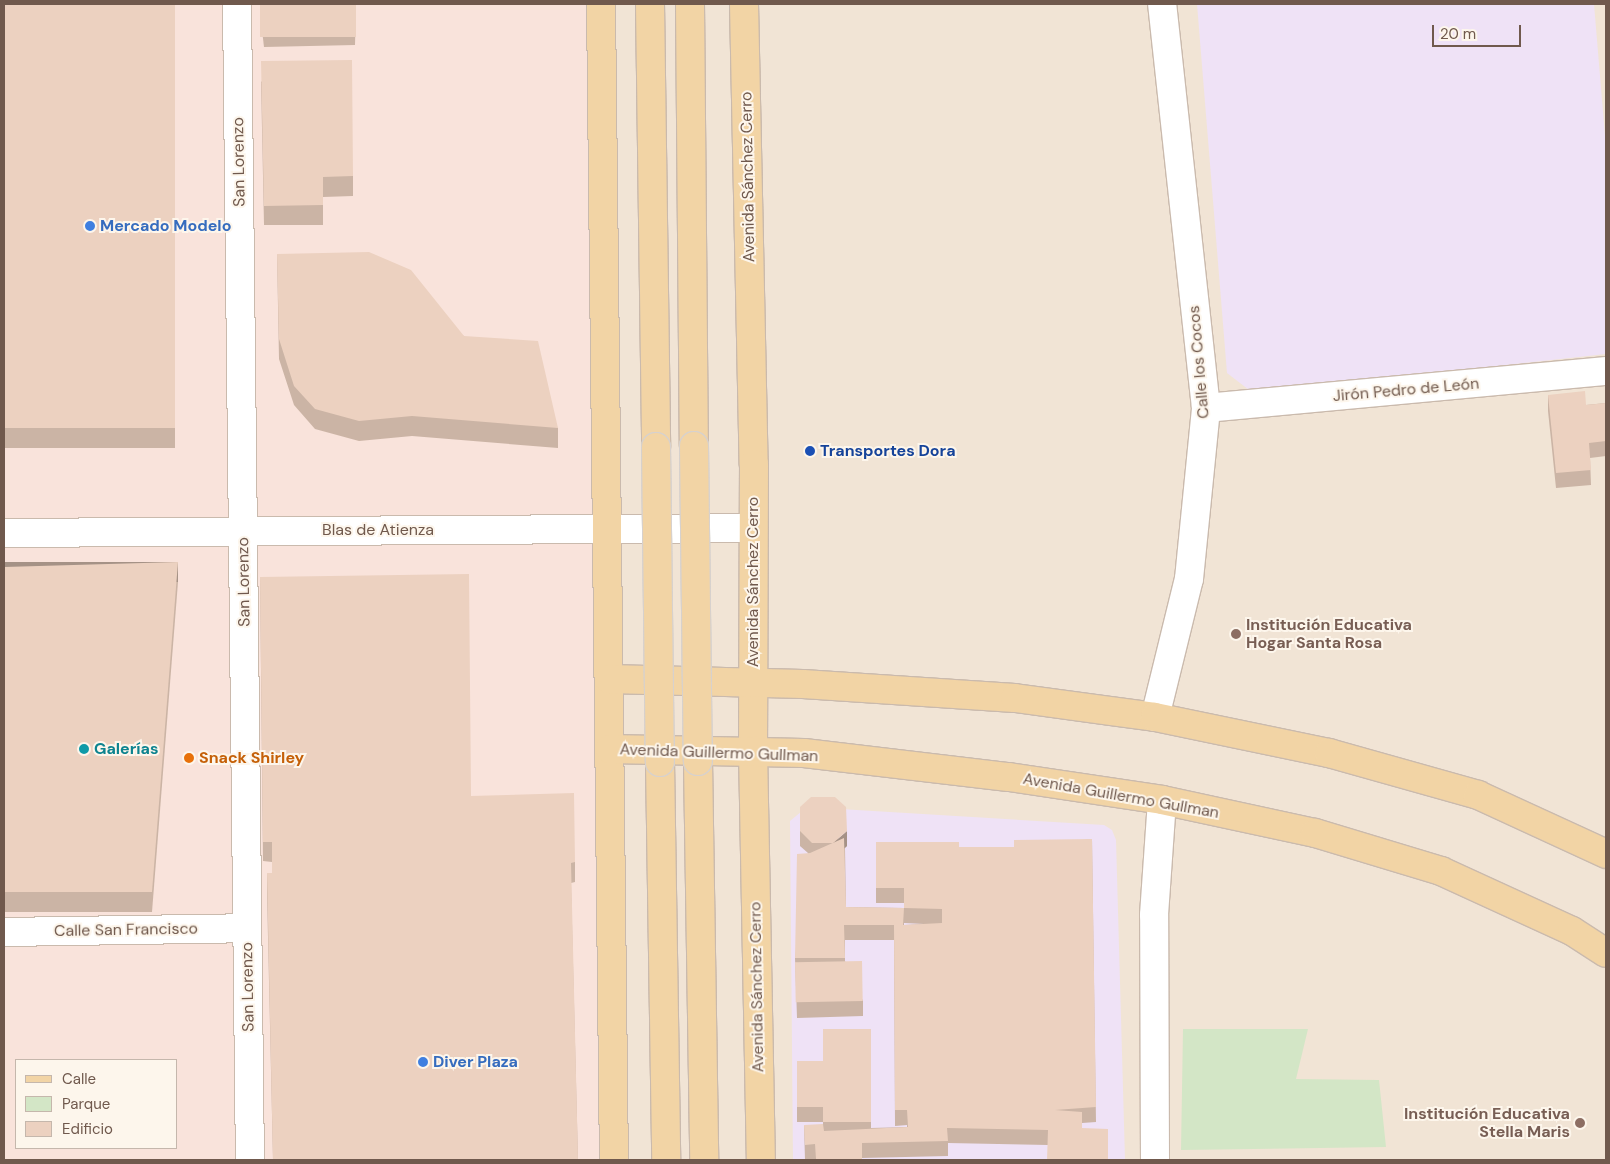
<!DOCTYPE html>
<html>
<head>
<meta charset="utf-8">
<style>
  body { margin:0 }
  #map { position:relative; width:1610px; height:1164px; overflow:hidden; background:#faf2e6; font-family:"DM Sans",sans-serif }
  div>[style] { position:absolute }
  .residential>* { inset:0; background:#f1e4d5; transform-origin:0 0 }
  .commercial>* { inset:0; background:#f9e3db }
  .education>* { inset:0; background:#efe2f6 }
  .green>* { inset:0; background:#d3e6c6 }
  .roads { filter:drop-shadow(1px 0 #cabaad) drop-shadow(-1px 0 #cabaad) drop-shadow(0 1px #cabaad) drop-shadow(0 -1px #cabaad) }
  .minor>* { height:28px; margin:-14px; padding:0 14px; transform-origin:14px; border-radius:14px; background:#fff }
  .major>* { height:28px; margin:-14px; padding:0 14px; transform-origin:14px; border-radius:14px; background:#f2d4a5 }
  .bridges { filter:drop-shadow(1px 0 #d7d1cd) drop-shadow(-1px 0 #d7d1cd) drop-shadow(0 1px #d7d1cd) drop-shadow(0 -1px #d7d1cd) }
  .major-bridge>* { height:28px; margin:-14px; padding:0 14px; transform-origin:14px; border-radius:14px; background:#f2d4a5 }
  .wall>* { inset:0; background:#cbb4a5; transform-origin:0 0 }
  .shaded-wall>* { inset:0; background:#a59286; transform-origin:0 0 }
  .building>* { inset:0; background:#ecd1c0; transform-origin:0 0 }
  .dots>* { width:14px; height:14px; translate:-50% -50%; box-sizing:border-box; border:2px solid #fdf6ec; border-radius:50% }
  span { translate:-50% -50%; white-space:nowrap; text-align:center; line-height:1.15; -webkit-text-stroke:4px #fdf6ec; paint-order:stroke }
  .street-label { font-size:16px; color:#70594d }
  .shop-label { font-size:16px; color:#366cbe; font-weight:700 }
  .left { translate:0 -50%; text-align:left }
  .transit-label { font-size:16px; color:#164399; font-weight:700 }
  .education-label { font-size:16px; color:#785e54; font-weight:700 }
  .right { translate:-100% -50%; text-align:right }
  .culture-label { font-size:16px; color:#0d838f; font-weight:700 }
  .food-label { font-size:16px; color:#c56008; font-weight:700 }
  .frame { position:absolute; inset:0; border:5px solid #70594d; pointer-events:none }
  .legend { position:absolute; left:15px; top:1059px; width:162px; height:90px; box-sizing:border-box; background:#fdf6ec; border:1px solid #c5b7ac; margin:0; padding:6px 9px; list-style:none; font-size:15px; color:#70594d }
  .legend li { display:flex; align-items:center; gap:10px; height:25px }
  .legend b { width:25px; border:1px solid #c5b7ac }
  .scale { position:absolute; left:1432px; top:25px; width:89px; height:22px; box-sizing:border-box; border:2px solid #70594d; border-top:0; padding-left:6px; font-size:15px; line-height:18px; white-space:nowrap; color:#70594d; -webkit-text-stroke:4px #fdf6ec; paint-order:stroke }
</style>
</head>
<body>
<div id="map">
  <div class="residential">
    <i style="left:616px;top:4px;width:990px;height:1156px"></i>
  </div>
  <div class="commercial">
    <i style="clip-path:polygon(evenodd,4px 4px,616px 4px,603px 1160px,4px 1160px,4px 4px,16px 1060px,176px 1060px,176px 1148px,16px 1148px,16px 1060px)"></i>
  </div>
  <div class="education">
    <i style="clip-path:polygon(1197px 4px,1594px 4px,1606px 148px,1606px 354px,1253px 393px,1227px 373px)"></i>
    <i style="clip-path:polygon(807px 807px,1104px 825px,1112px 830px,1116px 840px,1125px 1160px,793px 1160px,790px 821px)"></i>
  </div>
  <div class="green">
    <i style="clip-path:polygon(1183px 1029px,1308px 1029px,1296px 1079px,1379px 1080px,1386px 1147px,1181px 1150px)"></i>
  </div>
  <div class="roads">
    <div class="minor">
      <i style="left:237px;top:4px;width:1156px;rotate:89.36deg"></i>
      <i style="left:1206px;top:408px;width:402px;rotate:-5.3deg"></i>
      <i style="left:4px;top:533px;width:749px;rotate:-0.38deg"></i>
      <i style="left:1155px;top:717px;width:142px;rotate:-76.2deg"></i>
      <i style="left:1189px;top:579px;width:172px;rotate:-84.3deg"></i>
      <i style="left:1206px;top:408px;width:406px;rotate:-96.2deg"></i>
      <i style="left:4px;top:932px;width:243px;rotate:-0.9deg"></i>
      <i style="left:1155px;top:1160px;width:245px;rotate:-90.2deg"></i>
      <i style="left:1154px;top:915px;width:115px;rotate:-86deg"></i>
    </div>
    <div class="major">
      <i style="left:601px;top:4px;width:1156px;rotate:89.36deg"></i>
      <i style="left:650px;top:4px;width:443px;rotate:89.2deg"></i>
      <i style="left:690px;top:4px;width:442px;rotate:89.5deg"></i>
      <i style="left:744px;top:4px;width:460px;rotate:88.8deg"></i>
      <i style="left:754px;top:464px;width:286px;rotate:90.2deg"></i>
      <i style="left:753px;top:750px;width:410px;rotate:88.9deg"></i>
      <i style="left:609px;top:679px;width:194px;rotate:1.5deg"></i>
      <i style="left:803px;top:684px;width:212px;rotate:3.8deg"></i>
      <i style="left:1015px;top:698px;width:141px;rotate:7.7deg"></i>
      <i style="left:1155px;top:717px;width:178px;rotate:11.7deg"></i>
      <i style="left:1329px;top:753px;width:155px;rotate:15.7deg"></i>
      <i style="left:1478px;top:795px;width:141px;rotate:24.7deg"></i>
      <i style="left:610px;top:749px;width:194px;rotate:1.2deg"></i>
      <i style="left:804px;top:753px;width:206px;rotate:6.7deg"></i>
      <i style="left:1009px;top:777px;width:155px;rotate:8.5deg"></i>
      <i style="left:1162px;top:800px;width:157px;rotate:12.2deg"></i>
      <i style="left:1315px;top:833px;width:132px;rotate:16.8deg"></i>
      <i style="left:1441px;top:871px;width:144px;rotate:24.6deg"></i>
      <i style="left:1572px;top:931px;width:40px;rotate:32.9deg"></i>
      <i style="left:698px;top:761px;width:399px;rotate:89.1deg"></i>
      <i style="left:660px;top:762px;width:398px;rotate:89.1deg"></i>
    </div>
  </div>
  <div class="bridges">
    <div class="major-bridge">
      <i style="left:694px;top:446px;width:315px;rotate:89.3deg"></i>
      <i style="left:656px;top:447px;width:315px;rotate:89.3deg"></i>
    </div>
  </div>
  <div class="wall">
    <i style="left:4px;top:4px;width:171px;height:444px"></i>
    <i style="clip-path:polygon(260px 4px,356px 4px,355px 45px,264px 47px,260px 13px)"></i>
    <i style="clip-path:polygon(261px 81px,353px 176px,353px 196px,323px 197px,323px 225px,264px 225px)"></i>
    <i style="clip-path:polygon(277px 254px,464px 336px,558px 428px,558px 448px,412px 436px,359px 441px,315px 429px,294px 405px,279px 359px)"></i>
    <i style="clip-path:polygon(1548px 395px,1586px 405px,1606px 403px,1606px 456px,1590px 458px,1591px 485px,1556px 488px,1548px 411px)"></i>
    <i style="clip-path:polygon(4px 567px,178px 582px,152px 912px,4px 912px)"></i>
    <i style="clip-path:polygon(260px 577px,471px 796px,575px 862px,575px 882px,571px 883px,578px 1160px,273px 1160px,267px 893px,267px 873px,272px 873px,272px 862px,263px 861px)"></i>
    <i style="clip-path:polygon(evenodd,800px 807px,847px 846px,845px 848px,846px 907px,904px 908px,904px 903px,876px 903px,876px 842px,959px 847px,1014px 847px,1092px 839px,1096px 1122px,1082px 1123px,1048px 1145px,948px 1143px,948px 1156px,862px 1158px,805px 1160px,804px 1125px,823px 1125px,823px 1122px,797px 1122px,797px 1061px,823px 1061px,871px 1029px,871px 1128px,907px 1127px,907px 1125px,895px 1126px,894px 940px,845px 940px,845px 961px,863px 1001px,863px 1016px,797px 1018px,795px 958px,808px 853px,800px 846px,800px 807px,904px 923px,924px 924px,904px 925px,904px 923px)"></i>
  </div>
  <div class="shaded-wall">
    <i style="left:178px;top:562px;width:20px;height:331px;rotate:90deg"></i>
    <i style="clip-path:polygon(847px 831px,847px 846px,833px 858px,833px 843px)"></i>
  </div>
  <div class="building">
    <i style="left:4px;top:4px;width:171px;height:424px"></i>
    <i style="left:260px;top:4px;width:96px;height:33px"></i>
    <i style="clip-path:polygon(352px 60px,353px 176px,323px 177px,323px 205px,264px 206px,261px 61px)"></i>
    <i style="clip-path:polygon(369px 252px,411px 270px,464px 336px,538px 341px,558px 428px,412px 416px,359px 421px,315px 409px,294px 386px,279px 339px,277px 254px)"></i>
    <i style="clip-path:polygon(1585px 391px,1586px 405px,1606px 403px,1606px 441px,1589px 443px,1591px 470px,1556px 473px,1548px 395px)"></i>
    <i style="clip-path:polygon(178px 562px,152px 892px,4px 892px,4px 567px)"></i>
    <i style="clip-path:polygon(469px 574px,471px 796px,574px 793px,575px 862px,571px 863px,578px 1160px,273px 1160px,267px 873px,272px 873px,272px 842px,263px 842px,260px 577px)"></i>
    <i style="clip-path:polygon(811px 797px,835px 797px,846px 807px,847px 831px,833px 843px,812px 843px,800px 831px,800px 807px)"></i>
    <i style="clip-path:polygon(844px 838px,846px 907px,904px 908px,903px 925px,942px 923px,942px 909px,904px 908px,904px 888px,876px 888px,876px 842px,959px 842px,959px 847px,1014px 847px,1014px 840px,1092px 839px,1096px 1107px,1055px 1110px,1082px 1112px,1082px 1128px,1108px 1129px,1108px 1160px,1047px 1160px,1048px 1130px,947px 1128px,948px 1141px,862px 1143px,862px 1160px,812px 1160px,812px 1159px,816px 1159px,815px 1144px,805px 1145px,804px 1125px,823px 1124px,824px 1131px,908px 1127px,907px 1110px,895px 1110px,894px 925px,844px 925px,845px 958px,795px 958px,797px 854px,810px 853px)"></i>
    <i style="left:862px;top:961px;width:40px;height:67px;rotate:89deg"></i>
    <i style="clip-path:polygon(823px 1029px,871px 1029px,871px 1122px,823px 1122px,823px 1107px,797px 1107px,797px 1061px,823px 1061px)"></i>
  </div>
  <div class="dots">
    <i style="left:90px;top:226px;background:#3f7fe0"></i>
    <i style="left:810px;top:451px;background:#1a4fb4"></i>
    <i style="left:1236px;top:634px;background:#8d6e63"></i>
    <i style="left:84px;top:749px;background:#0f9aa8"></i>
    <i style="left:189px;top:758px;background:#e8710a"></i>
    <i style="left:423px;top:1062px;background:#3f7fe0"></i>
    <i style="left:1580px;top:1123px;background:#8d6e63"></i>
  </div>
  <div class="street-label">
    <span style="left:239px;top:162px;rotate:-91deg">San Lorenzo</span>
    <span style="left:748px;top:177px;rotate:-91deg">Avenida Sánchez Cerro</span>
    <span style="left:1199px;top:362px;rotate:-95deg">Calle los Cocos</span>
    <span style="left:1406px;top:390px;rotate:-5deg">Jirón Pedro de León</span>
    <span style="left:378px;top:530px">Blas de Atienza</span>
    <span style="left:244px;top:582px;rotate:-91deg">San Lorenzo</span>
    <span style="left:753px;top:582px;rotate:-90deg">Avenida Sánchez Cerro</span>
    <span style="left:719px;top:753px;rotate:2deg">Avenida Guillermo Gullman</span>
    <span style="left:1121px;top:796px;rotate:10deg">Avenida Guillermo Gullman</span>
    <span style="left:126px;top:930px;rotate:-1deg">Calle San Francisco</span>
    <span style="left:248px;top:987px;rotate:-91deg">San Lorenzo</span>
    <span style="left:757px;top:987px;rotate:-91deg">Avenida Sánchez Cerro</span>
  </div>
  <div class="shop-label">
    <span class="left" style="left:100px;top:226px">Mercado Modelo</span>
    <span class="left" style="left:433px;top:1062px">Diver Plaza</span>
  </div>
  <div class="transit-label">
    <span class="left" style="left:820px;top:451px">Transportes Dora</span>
  </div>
  <div class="education-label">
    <span class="left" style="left:1246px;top:634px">Institución Educativa<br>Hogar Santa Rosa</span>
    <span class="right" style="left:1570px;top:1123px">Institución Educativa<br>Stella Maris</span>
  </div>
  <div class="culture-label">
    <span class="left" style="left:94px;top:749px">Galerías</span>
  </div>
  <div class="food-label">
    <span class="left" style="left:199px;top:758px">Snack Shirley</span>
  </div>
  <div class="frame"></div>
  <ul class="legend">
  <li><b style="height:6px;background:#f2d4a5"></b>Calle</li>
  <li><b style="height:14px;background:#d3e6c6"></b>Parque</li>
  <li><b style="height:14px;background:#ecd1c0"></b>Edificio</li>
  </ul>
  <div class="scale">20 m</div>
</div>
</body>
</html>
